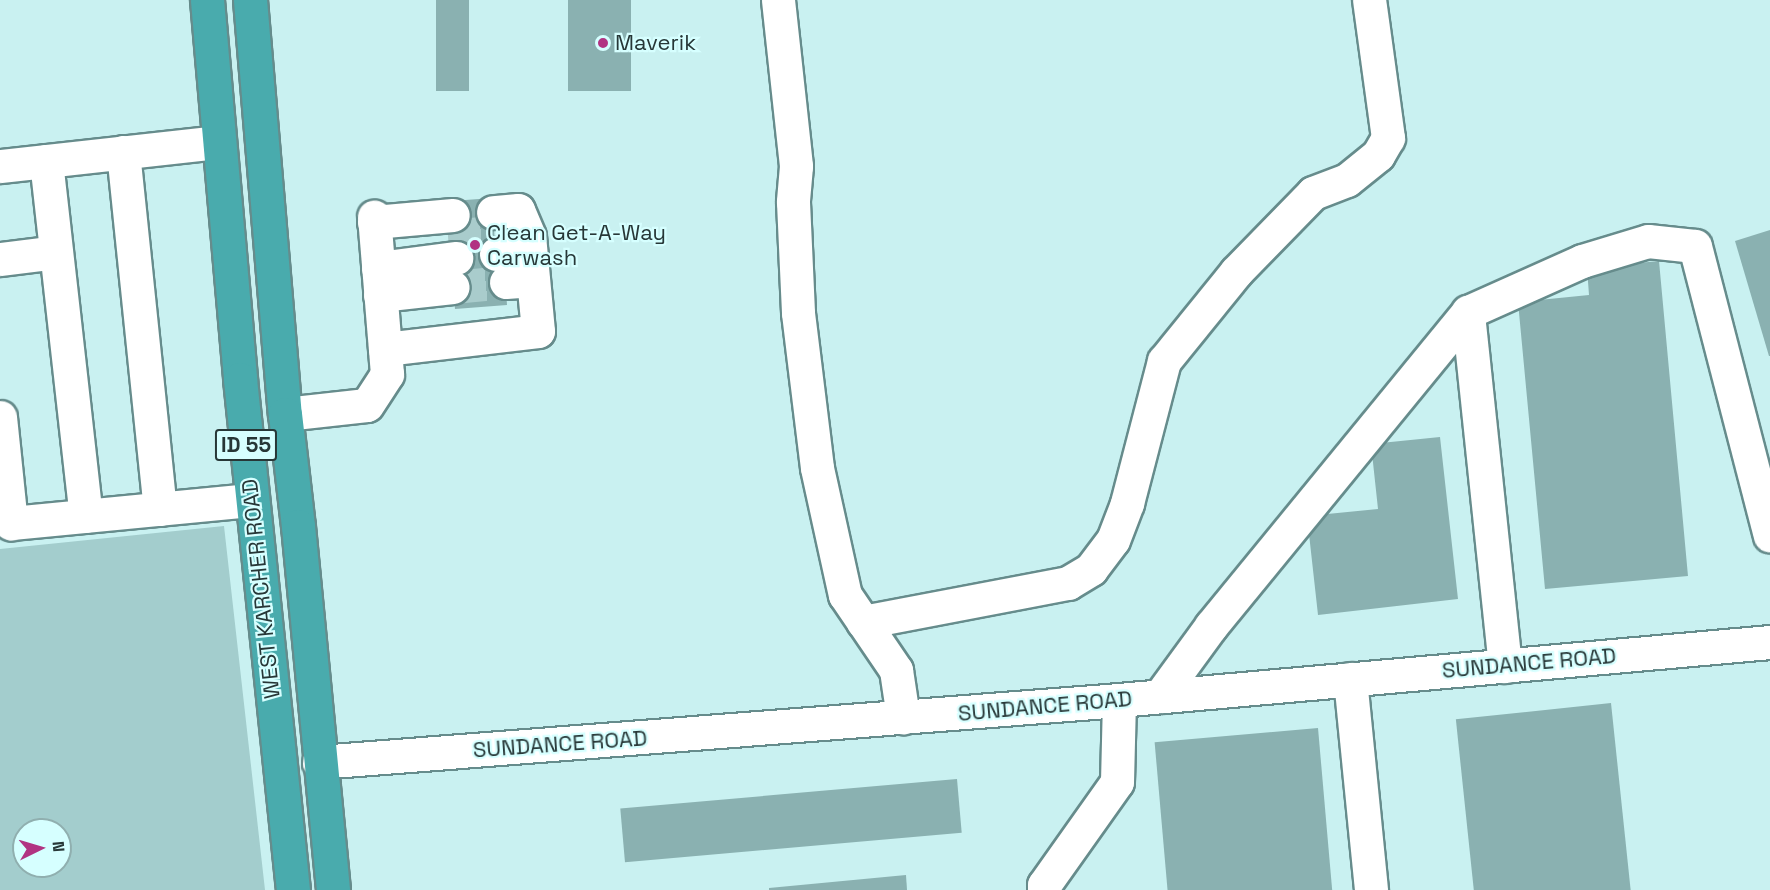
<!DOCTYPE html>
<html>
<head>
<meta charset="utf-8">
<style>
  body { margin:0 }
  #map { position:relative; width:1770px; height:890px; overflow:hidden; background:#c9f1f1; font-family:"Space Grotesk",sans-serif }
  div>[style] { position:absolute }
  .green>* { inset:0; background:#a3cdcd }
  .building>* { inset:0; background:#8ab1b1; transform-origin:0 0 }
  .minor-tunnel>* { height:33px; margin-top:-16.5px; transform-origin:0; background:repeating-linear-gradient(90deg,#a9cccc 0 33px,transparent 0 49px) }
  .roads { filter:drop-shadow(2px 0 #668c8c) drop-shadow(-2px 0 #668c8c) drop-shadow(0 2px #668c8c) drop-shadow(0 -2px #668c8c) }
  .minor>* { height:33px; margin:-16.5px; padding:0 16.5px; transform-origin:16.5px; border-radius:16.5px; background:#fff }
  .highway>* { height:33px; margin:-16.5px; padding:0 16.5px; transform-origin:16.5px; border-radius:16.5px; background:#49abad }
  .dots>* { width:16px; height:16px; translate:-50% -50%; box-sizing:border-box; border:3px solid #d6ffff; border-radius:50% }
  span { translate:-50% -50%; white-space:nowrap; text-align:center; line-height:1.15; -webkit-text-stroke:4.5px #d6ffff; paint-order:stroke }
  .shield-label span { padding:2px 4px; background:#d6ffff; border:2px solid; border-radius:4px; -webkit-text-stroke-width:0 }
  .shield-label { font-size:21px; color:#273737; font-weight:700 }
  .poi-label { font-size:22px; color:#273737 }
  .left { translate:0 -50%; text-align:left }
  .street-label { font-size:22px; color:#273737 }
  .north { position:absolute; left:12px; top:818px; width:60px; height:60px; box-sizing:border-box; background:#d6ffff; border:2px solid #90afaf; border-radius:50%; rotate:85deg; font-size:16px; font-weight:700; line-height:24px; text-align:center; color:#273737 }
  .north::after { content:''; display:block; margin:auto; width:21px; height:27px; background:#b13382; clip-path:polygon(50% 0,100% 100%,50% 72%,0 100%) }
</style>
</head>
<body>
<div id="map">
  <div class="green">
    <i style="clip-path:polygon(evenodd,224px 526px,265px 890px,0 890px,0 549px,224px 526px,24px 830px,60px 830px,60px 866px,24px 866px,24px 830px)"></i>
  </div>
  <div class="building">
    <i style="left:436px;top:0;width:33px;height:91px"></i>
    <i style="left:568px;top:0;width:63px;height:91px"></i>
    <i style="clip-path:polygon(492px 198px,496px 259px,504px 259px,507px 305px,455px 309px,451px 266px,456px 258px,452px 201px)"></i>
    <i style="clip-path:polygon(1770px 230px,1770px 356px,1769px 356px,1735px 241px)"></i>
    <i style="clip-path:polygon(1659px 261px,1688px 576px,1545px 589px,1518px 302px,1589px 295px,1587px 268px)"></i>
    <i style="clip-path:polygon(1440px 437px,1458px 599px,1318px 615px,1307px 516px,1378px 509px,1371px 444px)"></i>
    <i style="left:1611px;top:703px;width:188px;height:156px;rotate:84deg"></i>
    <i style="left:1318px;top:728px;width:163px;height:164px;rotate:85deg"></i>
    <i style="left:957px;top:779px;width:54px;height:338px;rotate:85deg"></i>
    <i style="clip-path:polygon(906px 875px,907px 890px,769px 890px,769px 888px)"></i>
  </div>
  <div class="minor-tunnel">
    <i style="left:448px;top:236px;width:46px;rotate:-5deg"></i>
    <i style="left:453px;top:287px;width:53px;rotate:-5.4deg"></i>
  </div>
  <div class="roads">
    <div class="minor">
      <i style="left:778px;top:0;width:167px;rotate:83.8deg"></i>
      <i style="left:796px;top:166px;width:36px;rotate:95deg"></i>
      <i style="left:793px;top:202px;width:111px;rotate:87.4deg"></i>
      <i style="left:798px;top:313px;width:156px;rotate:83deg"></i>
      <i style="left:817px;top:468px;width:130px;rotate:77.6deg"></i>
      <i style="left:845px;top:595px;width:91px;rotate:55.8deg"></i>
      <i style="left:896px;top:670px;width:48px;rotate:81.5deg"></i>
      <i style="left:123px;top:152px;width:359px;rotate:84.1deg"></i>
      <i style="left:46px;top:161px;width:357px;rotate:83.6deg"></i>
      <i style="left:0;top:166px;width:220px;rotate:-6.3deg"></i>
      <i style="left:374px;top:222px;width:79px;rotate:-5.1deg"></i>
      <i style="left:496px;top:254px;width:34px;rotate:-5deg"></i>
      <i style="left:0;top:259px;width:56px;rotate:-7.1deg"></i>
      <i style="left:378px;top:268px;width:79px;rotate:-7.3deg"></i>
      <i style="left:506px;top:282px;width:27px;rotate:-4deg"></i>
      <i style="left:380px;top:295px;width:73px;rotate:-6.3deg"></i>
      <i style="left:385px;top:349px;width:154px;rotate:-6.7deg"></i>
      <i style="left:538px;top:331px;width:95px;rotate:-95.4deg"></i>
      <i style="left:529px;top:236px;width:28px;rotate:-113deg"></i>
      <i style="left:518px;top:210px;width:25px;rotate:175deg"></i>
      <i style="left:285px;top:414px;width:82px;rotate:-6.3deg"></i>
      <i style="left:367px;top:405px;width:37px;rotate:-57deg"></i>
      <i style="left:387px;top:374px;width:158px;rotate:-94.7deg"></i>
      <i style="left:0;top:417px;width:107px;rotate:84.1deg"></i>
      <i style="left:11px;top:523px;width:242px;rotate:-5.5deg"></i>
      <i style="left:863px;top:622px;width:209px;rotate:-10.8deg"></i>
      <i style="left:1068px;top:583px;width:27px;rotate:-31deg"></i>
      <i style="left:1091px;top:569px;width:36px;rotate:-53deg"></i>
      <i style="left:1113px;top:540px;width:40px;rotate:-69deg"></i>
      <i style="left:1127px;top:503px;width:147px;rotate:-75.4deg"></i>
      <i style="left:1164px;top:361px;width:114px;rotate:-51deg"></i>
      <i style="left:1236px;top:272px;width:110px;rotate:-45.7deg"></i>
      <i style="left:1313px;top:193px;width:36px;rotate:-21deg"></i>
      <i style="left:1347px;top:180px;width:40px;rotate:-39deg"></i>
      <i style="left:1378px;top:155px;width:20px;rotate:-60deg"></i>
      <i style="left:1388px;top:138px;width:139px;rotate:-97.8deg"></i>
      <i style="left:1505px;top:666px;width:356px;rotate:-96deg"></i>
      <i style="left:1468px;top:312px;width:125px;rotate:-24.1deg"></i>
      <i style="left:1582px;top:261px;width:69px;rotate:-16.9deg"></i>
      <i style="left:1648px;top:241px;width:47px;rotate:6.1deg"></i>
      <i style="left:1695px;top:246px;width:299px;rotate:75.5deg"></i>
      <i style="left:1350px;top:679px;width:212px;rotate:84.3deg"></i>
      <i style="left:1160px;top:696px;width:87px;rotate:-53.9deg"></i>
      <i style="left:1211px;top:626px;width:406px;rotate:-50.7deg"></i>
      <i style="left:319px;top:762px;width:802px;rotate:-4.43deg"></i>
      <i style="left:1119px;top:700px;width:654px;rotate:-5.09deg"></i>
      <i style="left:1044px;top:890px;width:5px;rotate:-90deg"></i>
      <i style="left:1044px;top:885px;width:126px;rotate:-54.7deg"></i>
      <i style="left:1117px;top:782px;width:82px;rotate:-88.6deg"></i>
    </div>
    <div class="highway">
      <i style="left:207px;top:0;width:380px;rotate:85deg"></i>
      <i style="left:240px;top:379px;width:514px;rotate:84.08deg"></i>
      <i style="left:250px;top:0;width:415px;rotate:85.2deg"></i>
      <i style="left:285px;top:414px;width:113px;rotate:83.4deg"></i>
      <i style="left:298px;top:526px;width:366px;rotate:84.5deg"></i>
    </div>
  </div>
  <div class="dots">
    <i style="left:603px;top:43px;background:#b13382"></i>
    <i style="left:475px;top:245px;background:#b13382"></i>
  </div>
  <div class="shield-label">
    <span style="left:246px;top:445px">ID 55</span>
  </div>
  <div class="poi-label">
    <span class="left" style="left:615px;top:43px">Maverik</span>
    <span class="left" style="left:487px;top:245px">Clean Get-A-Way<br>Carwash</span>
  </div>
  <div class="street-label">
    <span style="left:261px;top:589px;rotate:-96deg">WEST KARCHER ROAD</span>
    <span style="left:1529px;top:663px;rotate:-5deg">SUNDANCE ROAD</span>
    <span style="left:1045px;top:706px;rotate:-5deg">SUNDANCE ROAD</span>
    <span style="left:560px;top:744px;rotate:-4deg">SUNDANCE ROAD</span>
  </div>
  <div class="north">N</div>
</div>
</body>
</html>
